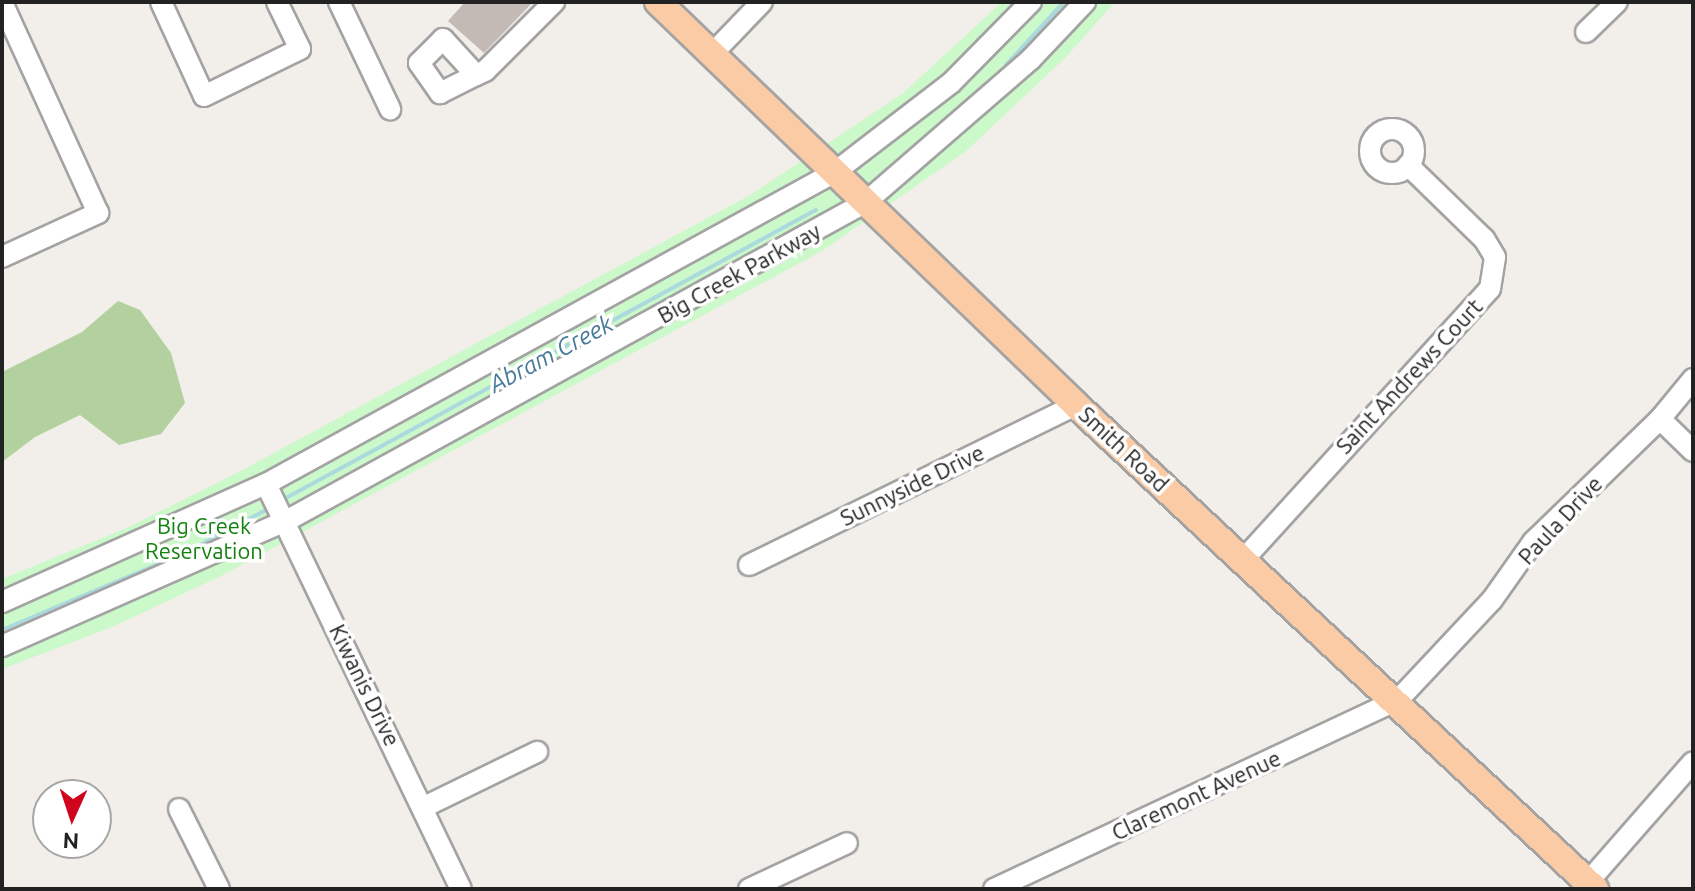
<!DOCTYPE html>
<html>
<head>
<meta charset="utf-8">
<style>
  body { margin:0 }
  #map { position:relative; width:1695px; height:891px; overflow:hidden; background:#f2eee9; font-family:Ubuntu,sans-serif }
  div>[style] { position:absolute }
  .forest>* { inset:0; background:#b3d09f }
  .park>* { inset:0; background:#cbf9c9 }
  .stream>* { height:4px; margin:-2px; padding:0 2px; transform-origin:2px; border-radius:2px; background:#abd9de }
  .building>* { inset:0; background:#c3b9b5 }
  .roads { filter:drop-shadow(2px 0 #a3a3a3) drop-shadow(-2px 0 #a3a3a3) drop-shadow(0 2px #a3a3a3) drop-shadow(0 -2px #a3a3a3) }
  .minor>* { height:20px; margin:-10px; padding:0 10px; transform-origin:10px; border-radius:10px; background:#fff }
  .minor>.ring { margin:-10px; padding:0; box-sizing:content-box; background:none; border:20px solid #fff; border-radius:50% }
  .major>* { height:26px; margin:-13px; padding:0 13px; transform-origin:13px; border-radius:13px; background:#facba5 }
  span { translate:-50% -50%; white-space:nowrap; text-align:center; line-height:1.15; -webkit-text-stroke:7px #fff; paint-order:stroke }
  .street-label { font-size:22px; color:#222 }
  .park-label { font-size:22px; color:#13820e }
  .water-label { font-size:24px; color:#467a99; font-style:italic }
  .frame { position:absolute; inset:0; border:4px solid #222; pointer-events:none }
  .north { position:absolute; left:32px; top:779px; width:80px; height:80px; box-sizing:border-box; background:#fff; border:2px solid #a7a7a7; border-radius:50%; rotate:183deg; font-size:22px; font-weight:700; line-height:32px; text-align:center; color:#222 }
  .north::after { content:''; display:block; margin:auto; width:28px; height:36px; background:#d0041d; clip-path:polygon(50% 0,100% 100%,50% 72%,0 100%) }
</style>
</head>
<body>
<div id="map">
  <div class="forest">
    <i style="clip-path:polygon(118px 301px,140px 310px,171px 353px,185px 403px,161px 434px,119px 445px,80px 415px,35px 437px,2px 462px,2px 372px,82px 332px)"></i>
  </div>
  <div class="park">
    <i style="clip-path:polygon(1002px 2px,1115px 2px,1066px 57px,965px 152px,822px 251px,221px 576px,112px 627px,2px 669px,2px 579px,127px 528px,233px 475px,752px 194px,902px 94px)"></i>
  </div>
  <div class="stream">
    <i style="left:1006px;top:65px;width:86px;rotate:-47.4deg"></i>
    <i style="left:286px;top:498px;width:603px;rotate:-28.52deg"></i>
    <i style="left:2px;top:630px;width:201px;rotate:-22.9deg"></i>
    <i style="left:187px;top:552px;width:92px;rotate:-28deg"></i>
  </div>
  <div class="building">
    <i style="clip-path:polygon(465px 2px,533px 2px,484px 53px,448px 21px)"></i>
  </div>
  <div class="roads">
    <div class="minor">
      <i style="left:161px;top:2px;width:103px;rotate:65.4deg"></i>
      <i style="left:204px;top:96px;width:107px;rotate:-26.1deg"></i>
      <i style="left:300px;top:49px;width:52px;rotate:-116.1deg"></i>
      <i style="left:339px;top:2px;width:119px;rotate:64.5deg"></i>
      <i style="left:1586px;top:32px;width:43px;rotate:-44.1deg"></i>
      <i style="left:712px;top:54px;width:72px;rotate:-46.1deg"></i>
      <i style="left:476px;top:75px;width:49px;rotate:-132.5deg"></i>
      <i style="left:443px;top:39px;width:34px;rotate:135deg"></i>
      <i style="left:419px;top:63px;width:37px;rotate:55deg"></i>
      <i style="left:440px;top:93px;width:40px;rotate:-26.6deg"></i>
      <i style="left:476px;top:75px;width:10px;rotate:-24deg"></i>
      <i style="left:485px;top:71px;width:98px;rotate:-45deg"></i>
      <i class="ring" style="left:1370px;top:129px;width:24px;height:24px"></i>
      <i style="left:2px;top:257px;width:106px;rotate:-24.6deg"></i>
      <i style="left:98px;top:213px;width:232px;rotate:-114.5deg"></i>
      <i style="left:1660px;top:419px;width:46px;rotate:44.1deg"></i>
      <i style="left:266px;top:484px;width:449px;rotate:64.3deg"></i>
      <i style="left:1244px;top:559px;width:365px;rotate:-47.7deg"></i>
      <i style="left:1490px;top:289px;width:32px;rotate:-81deg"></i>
      <i style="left:1495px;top:257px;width:21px;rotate:-121deg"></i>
      <i style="left:1484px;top:239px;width:106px;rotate:-135.8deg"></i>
      <i style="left:749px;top:565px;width:364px;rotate:-26.1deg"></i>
      <i style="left:2px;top:602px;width:289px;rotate:-24.1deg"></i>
      <i style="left:266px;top:484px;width:649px;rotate:-28.74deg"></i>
      <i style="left:835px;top:172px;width:146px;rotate:-37.5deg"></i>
      <i style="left:951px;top:83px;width:114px;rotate:-45.4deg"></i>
      <i style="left:2px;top:646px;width:310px;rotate:-23.8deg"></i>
      <i style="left:286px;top:521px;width:662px;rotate:-28.81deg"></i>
      <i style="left:866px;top:202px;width:217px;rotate:-40.9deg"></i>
      <i style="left:1030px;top:60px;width:80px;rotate:-46.5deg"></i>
      <i style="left:424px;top:807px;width:126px;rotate:-26deg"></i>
      <i style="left:179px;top:809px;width:89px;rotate:63.4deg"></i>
      <i style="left:1588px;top:882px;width:159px;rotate:-48.8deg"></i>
      <i style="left:749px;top:889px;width:108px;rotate:-25.1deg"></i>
      <i style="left:994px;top:889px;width:446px;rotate:-25.1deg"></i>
      <i style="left:1398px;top:700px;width:137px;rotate:-46.8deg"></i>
      <i style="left:1492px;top:600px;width:71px;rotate:-54.7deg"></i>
      <i style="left:1533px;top:542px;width:177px;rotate:-44.1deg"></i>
      <i style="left:1660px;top:419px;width:52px;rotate:-50.5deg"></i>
    </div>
    <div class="major">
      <i style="left:658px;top:2px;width:581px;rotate:43.95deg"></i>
      <i style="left:1076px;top:405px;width:710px;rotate:43deg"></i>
    </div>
  </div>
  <div class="street-label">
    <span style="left:739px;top:273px;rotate:-29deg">Big Creek Parkway</span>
    <span style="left:1409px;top:376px;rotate:-47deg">Saint Andrews Court</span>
    <span style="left:1124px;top:449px;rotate:43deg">Smith Road</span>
    <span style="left:912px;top:485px;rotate:-26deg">Sunnyside Drive</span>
    <span style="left:1560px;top:520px;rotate:-47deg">Paula Drive</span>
    <span style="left:365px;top:685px;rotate:64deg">Kiwanis Drive</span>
    <span style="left:1196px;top:795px;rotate:-25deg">Claremont Avenue</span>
  </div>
  <div class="park-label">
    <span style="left:204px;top:538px">Big Creek<br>Reservation</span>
  </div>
  <div class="water-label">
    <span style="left:551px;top:354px;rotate:-28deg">Abram Creek</span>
  </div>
  <div class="frame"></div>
  <div class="north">N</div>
</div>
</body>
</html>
